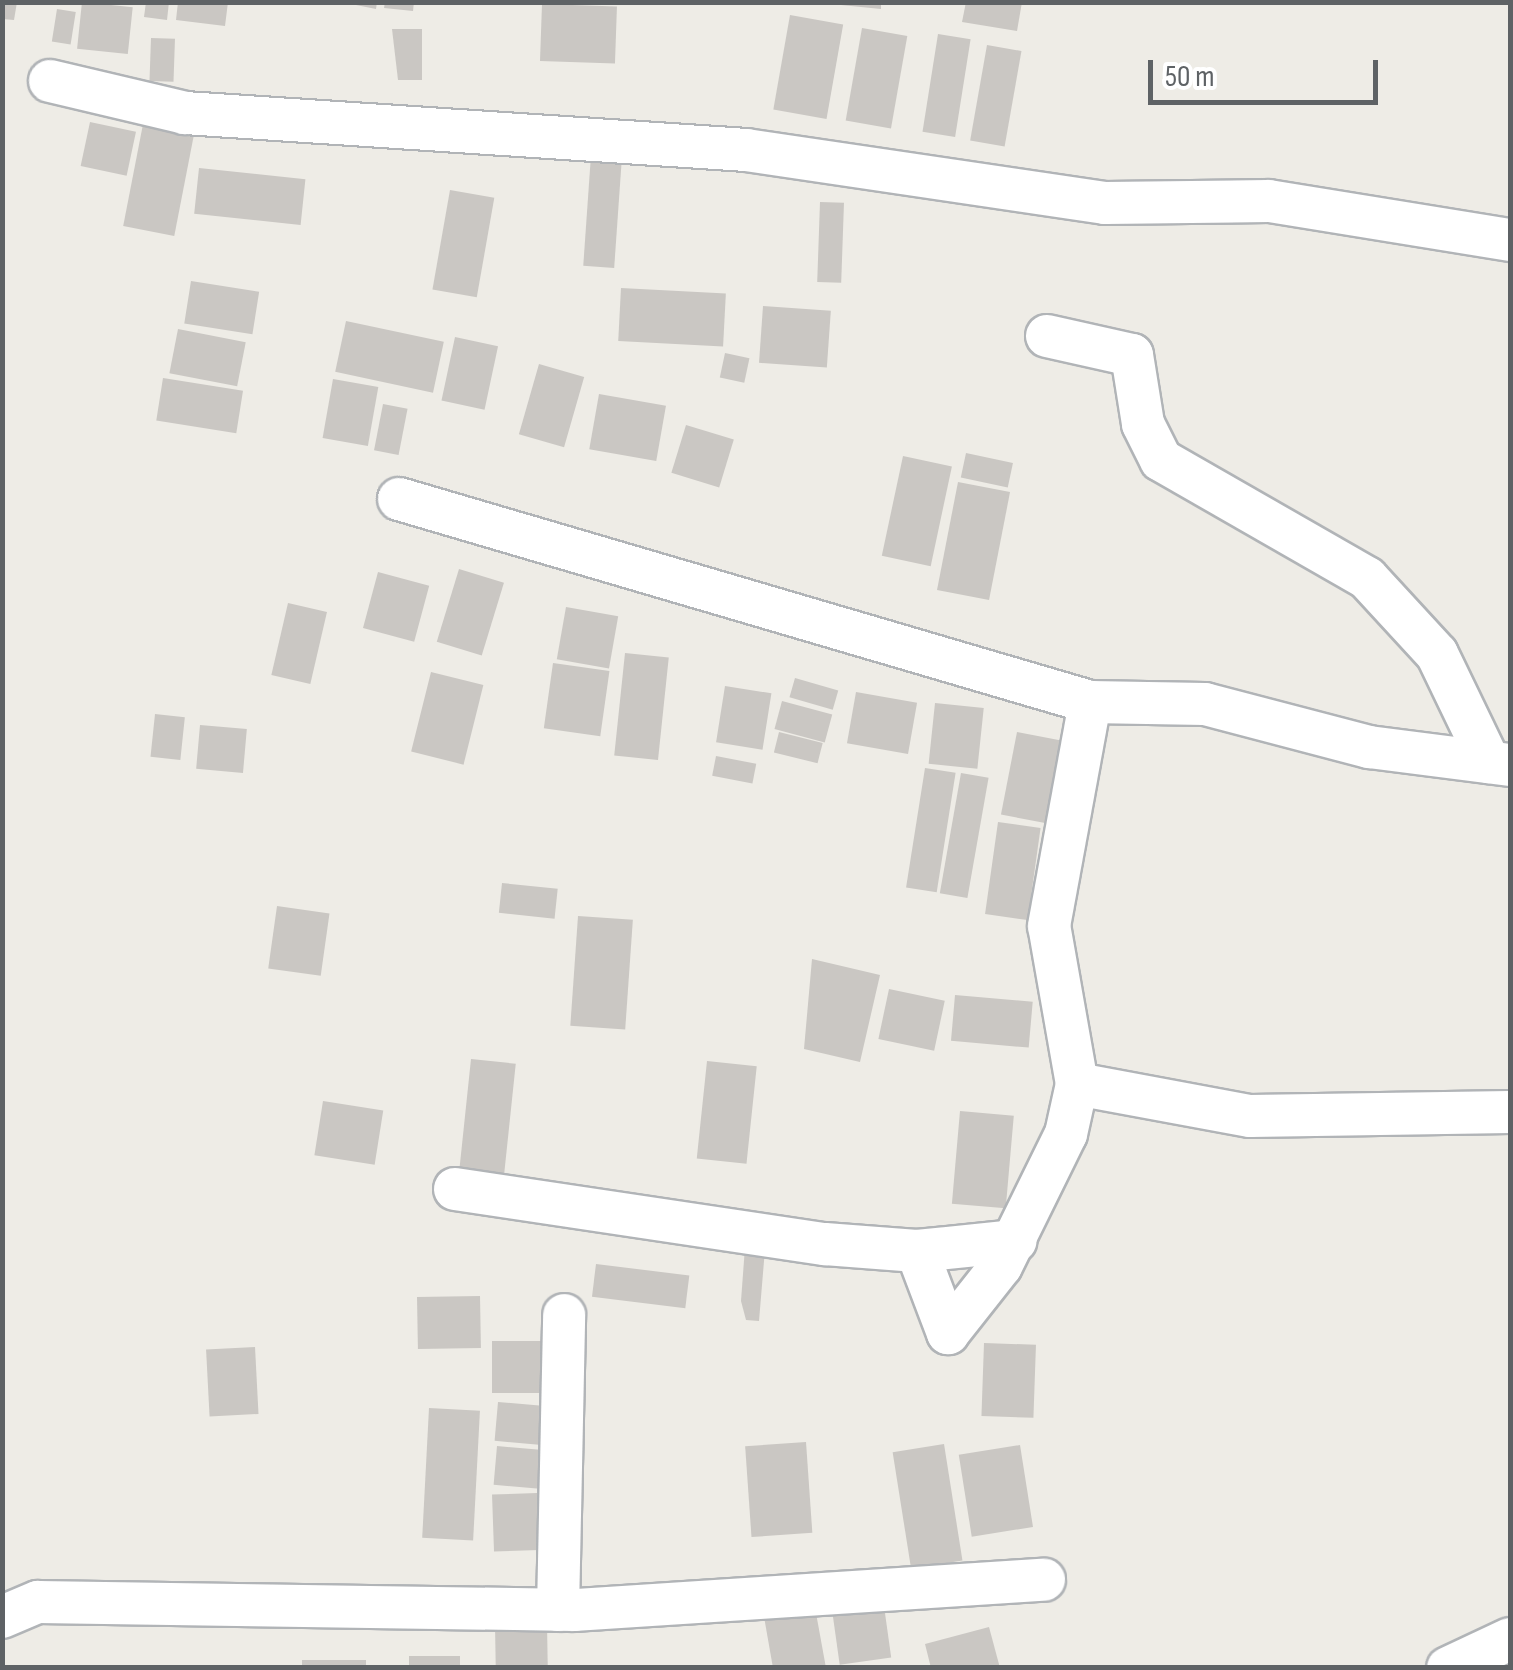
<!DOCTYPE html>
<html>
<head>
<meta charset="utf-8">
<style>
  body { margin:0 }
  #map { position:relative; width:1513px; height:1670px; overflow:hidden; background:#eeece6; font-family:"Sofia Sans Condensed",sans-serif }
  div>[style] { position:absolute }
  .building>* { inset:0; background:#cac7c3; transform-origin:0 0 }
  .roads { filter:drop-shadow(2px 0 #b1b4b7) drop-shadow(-2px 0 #b1b4b7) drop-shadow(0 2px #b1b4b7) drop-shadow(0 -2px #b1b4b7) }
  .minor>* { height:42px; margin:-21px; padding:0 21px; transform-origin:21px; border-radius:21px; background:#fff }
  span { translate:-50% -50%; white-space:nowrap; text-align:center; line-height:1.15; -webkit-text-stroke:8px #fff; paint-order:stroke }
  .frame { position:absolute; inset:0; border:5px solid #5e6265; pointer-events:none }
  .scale { position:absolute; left:1148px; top:60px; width:230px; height:45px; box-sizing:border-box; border:5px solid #5e6265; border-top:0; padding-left:12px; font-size:30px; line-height:35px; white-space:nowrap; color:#5e6265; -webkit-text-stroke:8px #fff; paint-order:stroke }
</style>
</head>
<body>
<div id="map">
  <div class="building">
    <i style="clip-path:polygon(2px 2px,17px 2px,14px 20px,2px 19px)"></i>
    <i style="left:82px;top:2px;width:51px;height:47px;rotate:6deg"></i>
    <i style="clip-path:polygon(146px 2px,169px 2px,167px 20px,144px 17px)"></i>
    <i style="clip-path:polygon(178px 2px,228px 2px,225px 26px,176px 20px)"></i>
    <i style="clip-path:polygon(341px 2px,377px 2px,376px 9px)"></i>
    <i style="clip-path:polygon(385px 2px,414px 2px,413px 11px,384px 8px)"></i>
    <i style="clip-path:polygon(842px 2px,881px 2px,881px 9px,841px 5px)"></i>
    <i style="clip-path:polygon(966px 2px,1022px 2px,1017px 31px,962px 22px)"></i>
    <i style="left:542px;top:4px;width:75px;height:57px;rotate:2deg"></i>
    <i style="left:57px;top:9px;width:19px;height:33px;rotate:9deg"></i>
    <i style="left:790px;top:15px;width:54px;height:96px;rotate:10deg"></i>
    <i style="left:862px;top:28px;width:46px;height:94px;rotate:10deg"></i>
    <i style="clip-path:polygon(392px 29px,422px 29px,422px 80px,398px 80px)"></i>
    <i style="left:938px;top:34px;width:33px;height:99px;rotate:9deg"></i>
    <i style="left:151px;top:38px;width:24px;height:43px;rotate:2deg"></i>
    <i style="left:987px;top:45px;width:35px;height:97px;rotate:10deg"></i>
    <i style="left:144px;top:119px;width:52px;height:109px;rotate:11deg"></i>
    <i style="left:90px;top:122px;width:47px;height:45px;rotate:12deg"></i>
    <i style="left:591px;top:155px;width:31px;height:111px;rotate:4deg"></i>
    <i style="left:199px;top:168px;width:107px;height:46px;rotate:6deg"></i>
    <i style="left:450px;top:190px;width:45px;height:101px;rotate:10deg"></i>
    <i style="left:820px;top:202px;width:24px;height:80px;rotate:2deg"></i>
    <i style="left:191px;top:281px;width:69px;height:43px;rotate:9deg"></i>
    <i style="left:621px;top:288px;width:105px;height:53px;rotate:3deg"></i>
    <i style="left:763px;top:306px;width:68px;height:57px;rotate:4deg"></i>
    <i style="left:346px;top:321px;width:100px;height:52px;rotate:12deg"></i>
    <i style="left:178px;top:329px;width:69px;height:45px;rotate:11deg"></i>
    <i style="left:455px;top:337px;width:44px;height:65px;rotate:12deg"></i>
    <i style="left:725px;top:353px;width:25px;height:25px;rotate:12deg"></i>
    <i style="left:539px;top:364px;width:47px;height:73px;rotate:16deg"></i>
    <i style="left:163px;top:378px;width:81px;height:43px;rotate:9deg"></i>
    <i style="left:333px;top:379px;width:46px;height:60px;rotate:10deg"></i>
    <i style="left:599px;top:394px;width:68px;height:56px;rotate:10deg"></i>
    <i style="left:383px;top:404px;width:25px;height:47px;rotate:11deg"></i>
    <i style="left:686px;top:425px;width:50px;height:50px;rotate:17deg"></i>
    <i style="left:966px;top:453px;width:48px;height:25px;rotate:12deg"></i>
    <i style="left:903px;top:456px;width:50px;height:102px;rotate:12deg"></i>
    <i style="left:958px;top:482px;width:53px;height:110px;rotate:11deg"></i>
    <i style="left:459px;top:569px;width:47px;height:76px;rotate:17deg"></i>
    <i style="left:378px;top:572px;width:53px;height:58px;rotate:15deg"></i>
    <i style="left:288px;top:603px;width:40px;height:74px;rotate:13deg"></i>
    <i style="left:566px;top:607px;width:53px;height:53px;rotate:10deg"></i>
    <i style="left:625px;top:653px;width:44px;height:103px;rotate:6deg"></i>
    <i style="left:553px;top:663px;width:57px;height:66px;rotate:8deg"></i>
    <i style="left:431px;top:672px;width:54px;height:82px;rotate:14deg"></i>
    <i style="left:795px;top:678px;width:45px;height:20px;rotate:16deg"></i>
    <i style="left:725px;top:686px;width:47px;height:57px;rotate:9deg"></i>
    <i style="left:856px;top:692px;width:62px;height:52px;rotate:10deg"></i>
    <i style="left:782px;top:701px;width:52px;height:29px;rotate:15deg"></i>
    <i style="left:935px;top:703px;width:49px;height:61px;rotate:6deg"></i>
    <i style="left:155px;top:714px;width:30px;height:43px;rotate:6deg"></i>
    <i style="left:200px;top:725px;width:47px;height:44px;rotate:5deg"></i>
    <i style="left:779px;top:732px;width:45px;height:21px;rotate:14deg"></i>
    <i style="left:1017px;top:732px;width:49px;height:84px;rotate:11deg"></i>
    <i style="left:716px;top:756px;width:41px;height:20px;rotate:11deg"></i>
    <i style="left:925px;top:768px;width:31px;height:121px;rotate:9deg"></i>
    <i style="left:961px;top:773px;width:28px;height:122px;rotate:10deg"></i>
    <i style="left:998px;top:822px;width:43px;height:93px;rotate:8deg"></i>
    <i style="left:502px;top:883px;width:56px;height:30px;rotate:6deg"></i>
    <i style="left:277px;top:906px;width:53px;height:63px;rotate:8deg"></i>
    <i style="left:578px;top:916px;width:55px;height:110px;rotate:4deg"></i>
    <i style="clip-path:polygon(812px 959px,880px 975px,860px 1062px,804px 1049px)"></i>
    <i style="left:889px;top:989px;width:57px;height:51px;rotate:12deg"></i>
    <i style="left:955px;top:995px;width:78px;height:46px;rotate:5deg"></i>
    <i style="left:471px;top:1059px;width:45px;height:123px;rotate:6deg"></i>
    <i style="left:707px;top:1061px;width:50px;height:98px;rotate:6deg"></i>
    <i style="left:323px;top:1101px;width:61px;height:55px;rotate:9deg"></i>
    <i style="left:960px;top:1111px;width:54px;height:93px;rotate:5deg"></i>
    <i style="clip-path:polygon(745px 1247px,765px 1249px,759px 1321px,746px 1320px,741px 1301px)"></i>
    <i style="left:596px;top:1264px;width:94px;height:33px;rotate:7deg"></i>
    <i style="left:480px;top:1296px;width:52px;height:63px;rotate:89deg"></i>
    <i style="left:492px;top:1341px;width:67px;height:52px"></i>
    <i style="left:984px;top:1343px;width:52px;height:73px;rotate:2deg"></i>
    <i style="left:255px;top:1347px;width:67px;height:49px;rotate:87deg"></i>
    <i style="left:498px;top:1402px;width:50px;height:39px;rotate:5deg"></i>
    <i style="left:429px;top:1408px;width:51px;height:130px;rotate:3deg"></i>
    <i style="left:806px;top:1442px;width:91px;height:61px;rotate:86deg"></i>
    <i style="left:944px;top:1444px;width:118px;height:52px;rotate:81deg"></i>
    <i style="left:1020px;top:1445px;width:83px;height:62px;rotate:81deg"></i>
    <i style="left:497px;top:1446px;width:49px;height:39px;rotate:5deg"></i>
    <i style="left:537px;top:1493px;width:57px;height:45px;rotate:88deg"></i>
    <i style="left:883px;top:1599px;width:59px;height:52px;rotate:82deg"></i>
    <i style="clip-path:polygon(814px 1602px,826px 1668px,773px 1668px,763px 1611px)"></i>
    <i style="left:547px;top:1624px;width:44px;height:52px;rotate:89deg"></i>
    <i style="clip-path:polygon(989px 1627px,1000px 1668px,931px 1668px,925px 1644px)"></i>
    <i style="left:409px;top:1656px;width:51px;height:12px"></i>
    <i style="left:366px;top:1660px;width:8px;height:64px;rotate:90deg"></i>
  </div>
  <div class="roads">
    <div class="minor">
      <i style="left:50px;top:81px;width:139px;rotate:13.3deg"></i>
      <i style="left:185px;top:113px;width:562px;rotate:3.77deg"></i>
      <i style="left:746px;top:150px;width:363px;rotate:8.4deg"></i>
      <i style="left:1105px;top:203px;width:164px;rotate:-0.7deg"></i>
      <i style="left:1269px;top:201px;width:244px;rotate:9.2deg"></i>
      <i style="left:1047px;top:336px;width:87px;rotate:12.6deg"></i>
      <i style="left:1132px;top:355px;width:70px;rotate:80.9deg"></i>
      <i style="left:1143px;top:424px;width:40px;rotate:63.4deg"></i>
      <i style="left:1161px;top:460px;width:237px;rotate:29.8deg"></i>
      <i style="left:1367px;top:578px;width:103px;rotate:47.4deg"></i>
      <i style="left:1437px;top:654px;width:120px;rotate:64.3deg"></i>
      <i style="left:399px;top:499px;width:720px;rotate:16.37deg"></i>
      <i style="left:1090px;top:702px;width:115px;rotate:1deg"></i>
      <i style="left:1205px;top:704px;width:170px;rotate:14.7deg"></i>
      <i style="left:1369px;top:747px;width:142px;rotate:7.3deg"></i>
      <i style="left:1077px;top:1084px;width:176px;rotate:10.5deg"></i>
      <i style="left:1250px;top:1116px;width:260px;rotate:-0.9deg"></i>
      <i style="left:455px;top:1189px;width:374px;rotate:8.5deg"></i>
      <i style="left:825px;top:1244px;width:92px;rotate:4.4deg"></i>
      <i style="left:917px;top:1251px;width:99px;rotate:-5.8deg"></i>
      <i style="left:917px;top:1251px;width:88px;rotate:69.3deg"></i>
      <i style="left:948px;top:1333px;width:85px;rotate:-51.7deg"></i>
      <i style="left:1001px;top:1266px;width:147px;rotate:-63.8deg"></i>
      <i style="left:1066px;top:1134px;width:51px;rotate:-77.6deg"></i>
      <i style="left:1077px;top:1084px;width:160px;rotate:-100deg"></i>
      <i style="left:1049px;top:926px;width:228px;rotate:-79.6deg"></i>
      <i style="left:558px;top:1610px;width:295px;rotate:-88.8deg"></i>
      <i style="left:2px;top:1617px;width:39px;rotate:-23deg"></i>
      <i style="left:38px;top:1602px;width:537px;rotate:0.85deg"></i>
      <i style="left:575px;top:1610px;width:470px;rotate:-3.7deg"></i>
      <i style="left:1448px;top:1668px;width:68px;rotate:-25.1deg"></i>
    </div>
  </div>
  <div class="frame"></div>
  <div class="scale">50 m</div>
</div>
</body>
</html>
